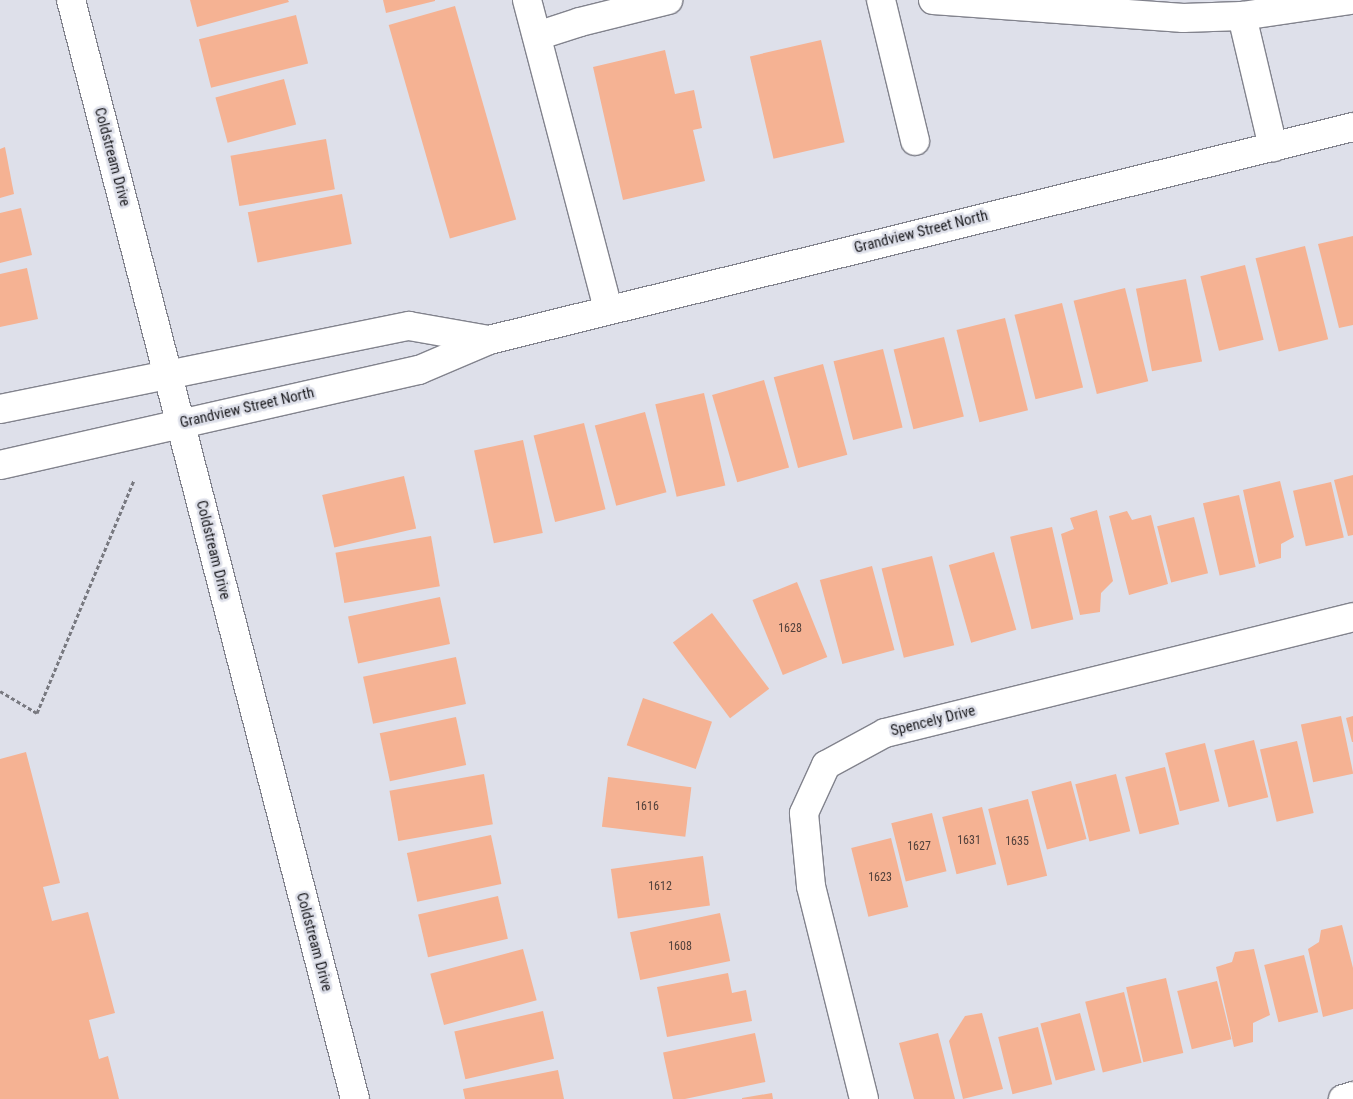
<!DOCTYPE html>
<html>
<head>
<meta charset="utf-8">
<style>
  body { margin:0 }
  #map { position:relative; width:1353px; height:1099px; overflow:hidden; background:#dee0ea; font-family:"Roboto Condensed",sans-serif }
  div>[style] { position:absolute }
  .building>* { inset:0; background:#f5b293; transform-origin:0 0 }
  .path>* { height:3px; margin-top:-1.5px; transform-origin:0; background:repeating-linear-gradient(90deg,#787980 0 4px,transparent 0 6.5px) }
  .roads { filter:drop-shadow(1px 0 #82838d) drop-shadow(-1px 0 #82838d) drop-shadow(0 1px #82838d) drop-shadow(0 -1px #82838d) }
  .minor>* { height:28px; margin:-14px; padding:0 14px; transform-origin:14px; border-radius:14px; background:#fff }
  span { translate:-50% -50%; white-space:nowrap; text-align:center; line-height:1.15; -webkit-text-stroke:5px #dee0ea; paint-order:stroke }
  .number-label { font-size:12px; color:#52413c }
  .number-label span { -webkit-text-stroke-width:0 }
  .street-label { font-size:15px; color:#1b1b1f }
</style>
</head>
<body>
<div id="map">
  <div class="building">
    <i style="clip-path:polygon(190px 0,288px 0,289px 2px,197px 27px)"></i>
    <i style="clip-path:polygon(383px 0,435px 0,435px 1px,386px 13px)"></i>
    <i style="left:455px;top:6px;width:222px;height:69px;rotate:74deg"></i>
    <i style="left:296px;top:15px;width:50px;height:100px;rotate:76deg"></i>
    <i style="left:821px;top:40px;width:105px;height:73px;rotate:77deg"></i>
    <i style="clip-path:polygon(665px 50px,675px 94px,694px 90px,702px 128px,693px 130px,705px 181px,623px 200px,593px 67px)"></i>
    <i style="left:284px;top:79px;width:47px;height:71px;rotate:75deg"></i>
    <i style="left:326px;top:139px;width:51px;height:97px;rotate:80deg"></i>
    <i style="clip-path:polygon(5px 147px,14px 194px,0 198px,0 149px)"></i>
    <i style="left:342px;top:194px;width:51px;height:96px;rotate:79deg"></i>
    <i style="clip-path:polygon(21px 208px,32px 255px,0 263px,0 213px)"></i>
    <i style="clip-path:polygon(1353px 236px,1353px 325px,1339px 328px,1318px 244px)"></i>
    <i style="left:1305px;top:246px;width:96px;height:51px;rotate:76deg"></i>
    <i style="left:1245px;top:265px;width:77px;height:46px;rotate:76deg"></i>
    <i style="clip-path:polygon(27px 268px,38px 319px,0 327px,0 274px)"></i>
    <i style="left:1186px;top:279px;width:84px;height:51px;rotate:79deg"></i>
    <i style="left:1125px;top:288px;width:96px;height:53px;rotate:76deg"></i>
    <i style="left:1062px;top:303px;width:87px;height:49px;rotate:76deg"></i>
    <i style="left:1005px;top:318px;width:95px;height:50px;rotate:76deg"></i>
    <i style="left:944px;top:337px;width:82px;height:52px;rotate:76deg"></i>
    <i style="left:883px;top:349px;width:81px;height:51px;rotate:76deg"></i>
    <i style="left:823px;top:364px;width:94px;height:51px;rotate:75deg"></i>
    <i style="left:764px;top:380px;width:91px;height:54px;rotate:74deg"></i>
    <i style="left:704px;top:393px;width:95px;height:50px;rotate:77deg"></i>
    <i style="left:645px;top:412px;width:83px;height:52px;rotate:75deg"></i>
    <i style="left:584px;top:423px;width:89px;height:52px;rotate:76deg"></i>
    <i style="left:523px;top:440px;width:95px;height:50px;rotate:78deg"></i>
    <i style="clip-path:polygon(1353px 475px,1353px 535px,1348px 536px,1334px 480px)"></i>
    <i style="left:404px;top:476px;width:54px;height:84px;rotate:77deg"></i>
    <i style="clip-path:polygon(1280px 481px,1294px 537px,1281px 544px,1281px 558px,1259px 564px,1243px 490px)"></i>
    <i style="left:1331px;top:482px;width:57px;height:39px;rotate:77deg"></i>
    <i style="left:1239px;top:495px;width:74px;height:37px;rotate:77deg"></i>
    <i style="clip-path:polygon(1097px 510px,1113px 581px,1101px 593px,1100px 612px,1080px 615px,1061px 534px,1074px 529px,1070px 518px)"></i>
    <i style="clip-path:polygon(1127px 511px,1132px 520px,1151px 515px,1168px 584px,1129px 595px,1109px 516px)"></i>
    <i style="left:1194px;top:517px;width:58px;height:38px;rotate:76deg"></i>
    <i style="left:1052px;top:527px;width:95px;height:43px;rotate:77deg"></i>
    <i style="left:431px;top:536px;width:51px;height:97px;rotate:80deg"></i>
    <i style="left:994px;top:552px;width:81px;height:47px;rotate:74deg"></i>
    <i style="left:932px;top:556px;width:92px;height:52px;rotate:76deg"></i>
    <i style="left:872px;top:566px;width:87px;height:54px;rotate:75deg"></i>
    <i style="left:797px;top:582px;width:81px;height:48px;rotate:68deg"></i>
    <i style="left:440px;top:597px;width:48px;height:94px;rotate:78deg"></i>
    <i style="left:712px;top:613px;width:95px;height:49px;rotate:53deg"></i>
    <i style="left:456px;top:657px;width:48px;height:95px;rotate:78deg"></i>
    <i style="left:643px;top:698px;width:73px;height:50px;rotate:19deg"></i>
    <i style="left:1341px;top:716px;width:59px;height:41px;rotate:78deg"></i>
    <i style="clip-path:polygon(1353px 716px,1353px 742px,1352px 742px,1346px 718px)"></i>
    <i style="left:456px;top:717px;width:49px;height:78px;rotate:78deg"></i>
    <i style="left:1254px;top:740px;width:59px;height:41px;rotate:76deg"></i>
    <i style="left:1297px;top:741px;width:74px;height:38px;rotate:77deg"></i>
    <i style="left:1205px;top:743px;width:60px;height:41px;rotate:76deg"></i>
    <i style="clip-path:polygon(26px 752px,60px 883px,43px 887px,52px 921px,88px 912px,115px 1013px,89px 1020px,99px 1059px,108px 1056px,119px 1099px,0 1099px,0 759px)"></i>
    <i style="left:1165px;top:767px;width:59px;height:41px;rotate:76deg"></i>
    <i style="left:484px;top:774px;width:51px;height:96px;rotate:80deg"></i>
    <i style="left:1116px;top:774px;width:59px;height:42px;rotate:76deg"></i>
    <i style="left:608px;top:777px;width:84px;height:50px;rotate:7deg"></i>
    <i style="left:1071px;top:781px;width:60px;height:41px;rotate:75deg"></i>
    <i style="left:1028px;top:799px;width:79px;height:41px;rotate:76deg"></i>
    <i style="left:982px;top:807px;width:59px;height:41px;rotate:76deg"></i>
    <i style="left:932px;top:813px;width:60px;height:42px;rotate:76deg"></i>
    <i style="left:491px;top:835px;width:50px;height:86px;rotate:78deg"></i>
    <i style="left:891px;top:838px;width:71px;height:41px;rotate:76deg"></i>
    <i style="left:703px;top:856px;width:50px;height:93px;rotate:82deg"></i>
    <i style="left:498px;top:896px;width:44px;height:82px;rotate:77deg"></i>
    <i style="left:720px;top:913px;width:49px;height:92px;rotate:78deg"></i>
    <i style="clip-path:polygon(1342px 925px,1353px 968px,1353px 1009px,1323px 1017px,1308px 949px,1319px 942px,1321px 930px)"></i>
    <i style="left:523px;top:949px;width:53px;height:96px;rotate:75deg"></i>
    <i style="clip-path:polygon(1254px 949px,1270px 1015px,1253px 1023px,1253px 1042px,1234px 1047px,1216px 967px,1232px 962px,1235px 952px)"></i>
    <i style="left:1304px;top:955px;width:59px;height:41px;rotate:76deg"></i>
    <i style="clip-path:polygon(728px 973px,732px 993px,746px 990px,752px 1021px,667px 1037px,657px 987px)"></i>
    <i style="left:1166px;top:978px;width:77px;height:41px;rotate:77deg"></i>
    <i style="left:1217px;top:981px;width:60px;height:41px;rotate:76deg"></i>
    <i style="left:1124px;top:992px;width:73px;height:40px;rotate:76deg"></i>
    <i style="left:543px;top:1011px;width:49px;height:91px;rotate:77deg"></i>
    <i style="clip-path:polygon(982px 1013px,1003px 1089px,963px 1099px,949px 1041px,965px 1016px)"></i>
    <i style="left:1080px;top:1013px;width:59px;height:41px;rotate:75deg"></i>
    <i style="left:1038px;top:1027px;width:59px;height:41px;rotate:76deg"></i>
    <i style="left:755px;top:1033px;width:50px;height:94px;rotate:78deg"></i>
    <i style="clip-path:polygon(938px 1033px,955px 1099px,914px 1099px,899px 1043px)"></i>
    <i style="clip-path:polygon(558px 1070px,564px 1099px,465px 1099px,463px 1089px)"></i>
    <i style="clip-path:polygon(772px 1093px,773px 1099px,742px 1099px,742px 1098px)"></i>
  </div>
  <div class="path">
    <i style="left:0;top:691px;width:43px;rotate:30.7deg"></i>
    <i style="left:37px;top:713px;width:252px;rotate:-67.4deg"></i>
  </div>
  <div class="roads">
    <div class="minor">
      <i style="left:71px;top:0;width:1135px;rotate:75.51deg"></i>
      <i style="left:527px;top:0;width:319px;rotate:75.3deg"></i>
      <i style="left:881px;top:0;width:145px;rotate:76.4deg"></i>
      <i style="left:933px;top:0;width:251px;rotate:4.1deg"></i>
      <i style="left:1183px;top:18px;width:59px;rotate:-1.9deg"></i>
      <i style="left:1242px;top:16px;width:110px;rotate:-8.4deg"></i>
      <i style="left:1242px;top:16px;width:135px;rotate:76.7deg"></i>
      <i style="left:537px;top:36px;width:45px;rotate:-18deg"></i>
      <i style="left:580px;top:22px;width:91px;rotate:-14deg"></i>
      <i style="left:0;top:409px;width:417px;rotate:-11.5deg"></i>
      <i style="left:409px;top:326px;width:81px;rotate:9.9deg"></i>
      <i style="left:0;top:465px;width:430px;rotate:-12.8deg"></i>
      <i style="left:419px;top:370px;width:76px;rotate:-23.2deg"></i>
      <i style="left:489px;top:340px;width:890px;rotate:-13.85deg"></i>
      <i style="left:864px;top:1099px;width:219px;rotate:-104deg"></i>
      <i style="left:811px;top:886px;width:73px;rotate:-95.5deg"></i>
      <i style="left:804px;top:813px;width:53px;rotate:-65.4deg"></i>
      <i style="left:826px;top:765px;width:67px;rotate:-28.5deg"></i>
      <i style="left:885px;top:733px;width:482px;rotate:-13.9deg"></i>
      <i style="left:1343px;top:1099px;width:10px;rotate:-17deg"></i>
    </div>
  </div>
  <div class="number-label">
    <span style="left:790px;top:629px">1628</span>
    <span style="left:647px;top:807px">1616</span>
    <span style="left:969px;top:841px">1631</span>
    <span style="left:1017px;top:842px">1635</span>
    <span style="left:919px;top:847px">1627</span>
    <span style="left:880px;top:878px">1623</span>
    <span style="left:660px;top:887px">1612</span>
    <span style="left:680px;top:947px">1608</span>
  </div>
  <div class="street-label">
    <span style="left:112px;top:157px;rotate:75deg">Coldstream Drive</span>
    <span style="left:921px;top:232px;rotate:-14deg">Grandview Street North</span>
    <span style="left:247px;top:408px;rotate:-13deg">Grandview Street North</span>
    <span style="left:213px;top:550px;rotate:76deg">Coldstream Drive</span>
    <span style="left:933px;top:721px;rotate:-14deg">Spencely Drive</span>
    <span style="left:314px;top:942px;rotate:75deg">Coldstream Drive</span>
  </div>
</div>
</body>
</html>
